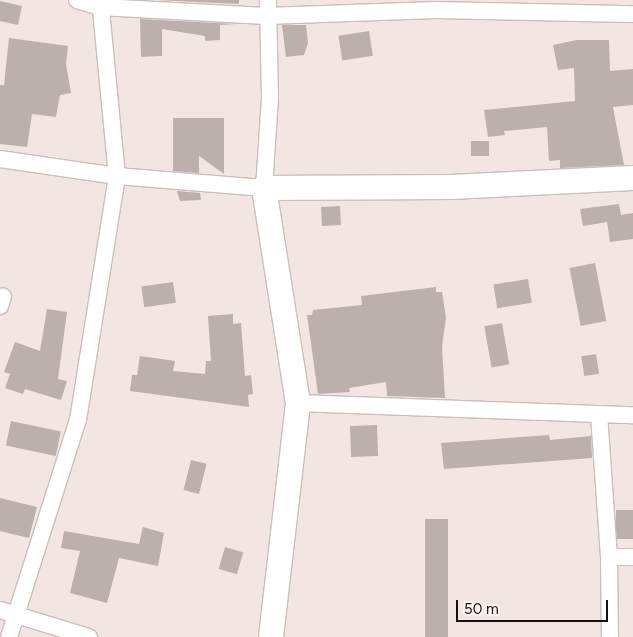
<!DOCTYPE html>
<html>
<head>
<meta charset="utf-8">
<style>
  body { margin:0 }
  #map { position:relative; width:633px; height:637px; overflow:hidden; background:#f3e6e2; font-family:Figtree,sans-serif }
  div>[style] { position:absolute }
  .building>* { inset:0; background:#bcb0ac; transform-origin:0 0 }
  .roads { filter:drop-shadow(1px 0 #cbbfba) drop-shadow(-1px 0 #cbbfba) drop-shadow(0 1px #cbbfba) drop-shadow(0 -1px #cbbfba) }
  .street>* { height:16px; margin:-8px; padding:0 8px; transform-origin:8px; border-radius:8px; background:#fff }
  .secondary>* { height:24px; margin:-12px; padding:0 12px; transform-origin:12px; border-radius:12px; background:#fff }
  span { translate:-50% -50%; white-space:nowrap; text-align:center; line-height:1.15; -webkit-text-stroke:4.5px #fff4f1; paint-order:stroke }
  .scale { position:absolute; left:456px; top:600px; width:152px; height:22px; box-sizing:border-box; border:2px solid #14100e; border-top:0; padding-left:6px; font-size:15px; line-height:18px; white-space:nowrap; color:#14100e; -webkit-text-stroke:4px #fff4f1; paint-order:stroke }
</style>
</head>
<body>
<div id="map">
  <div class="building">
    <i style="clip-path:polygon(156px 0,239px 0,239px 4px)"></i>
    <i style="clip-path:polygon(0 1px,22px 6px,18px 25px,0 21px)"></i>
    <i style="clip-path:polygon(140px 19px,236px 24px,220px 25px,220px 40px,205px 41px,205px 36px,162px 29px,162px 56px,141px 57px)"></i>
    <i style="clip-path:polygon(282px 25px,306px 25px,308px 43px,304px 55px,286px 57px)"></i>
    <i style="left:369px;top:31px;width:25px;height:31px;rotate:81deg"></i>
    <i style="clip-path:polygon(9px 38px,68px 46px,66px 64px,71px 93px,60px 95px,56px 117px,32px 114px,27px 147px,0 144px,0 85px,4px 85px)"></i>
    <i style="clip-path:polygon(577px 40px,609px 40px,610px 71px,633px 69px,633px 105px,613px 107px,624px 165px,560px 168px,560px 160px,549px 161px,547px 127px,504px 131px,505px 135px,488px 137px,484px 110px,575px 101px,574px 68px,558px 70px,553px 45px)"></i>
    <i style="clip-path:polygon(173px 118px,224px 118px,224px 174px,199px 156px,199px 173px,173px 171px)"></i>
    <i style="left:471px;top:141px;width:18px;height:15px"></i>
    <i style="clip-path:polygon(177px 191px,200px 193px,201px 200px,180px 201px)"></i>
    <i style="clip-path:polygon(619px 204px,621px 215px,633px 213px,633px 239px,610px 242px,607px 222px,583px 226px,580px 209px)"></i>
    <i style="left:340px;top:206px;width:19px;height:19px;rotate:87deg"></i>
    <i style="left:595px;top:263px;width:59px;height:26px;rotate:79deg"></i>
    <i style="left:528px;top:279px;width:24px;height:35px;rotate:81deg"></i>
    <i style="left:173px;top:282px;width:21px;height:32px;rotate:82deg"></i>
    <i style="clip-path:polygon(436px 287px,436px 292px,442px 292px,446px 318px,442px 346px,445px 398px,387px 396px,386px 382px,349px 388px,350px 392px,318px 394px,307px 315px,312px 315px,313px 310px,362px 305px,361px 296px)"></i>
    <i style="clip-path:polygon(47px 309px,67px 312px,58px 379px,67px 381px,61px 400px,25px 389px,23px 394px,5px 388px,10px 374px,4px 372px,15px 342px,40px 351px)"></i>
    <i style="clip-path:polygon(233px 314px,233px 324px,241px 323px,245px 376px,251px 375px,253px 394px,248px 395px,249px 407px,130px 391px,132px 375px,137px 375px,140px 356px,175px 361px,173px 371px,205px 374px,206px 361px,211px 361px,208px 316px)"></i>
    <i style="left:502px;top:323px;width:42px;height:18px;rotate:80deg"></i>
    <i style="left:596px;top:354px;width:20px;height:15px;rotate:81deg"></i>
    <i style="left:11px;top:421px;width:51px;height:25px;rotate:12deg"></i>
    <i style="left:377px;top:425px;width:31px;height:27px;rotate:88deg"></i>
    <i style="clip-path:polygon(549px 435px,550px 440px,591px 436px,592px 458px,444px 469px,441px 443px)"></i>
    <i style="left:191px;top:460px;width:16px;height:31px;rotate:14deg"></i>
    <i style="clip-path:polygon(0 498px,37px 507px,29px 538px,0 531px)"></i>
    <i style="left:633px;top:510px;width:29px;height:17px;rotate:90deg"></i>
    <i style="left:425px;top:519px;width:23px;height:118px"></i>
    <i style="clip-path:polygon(143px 527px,164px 533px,158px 566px,119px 558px,107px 603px,70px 593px,80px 551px,61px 548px,64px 531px,139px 544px)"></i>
    <i style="left:225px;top:547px;width:19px;height:23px;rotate:16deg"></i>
  </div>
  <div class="roads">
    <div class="street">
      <i style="left:77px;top:0;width:24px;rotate:17deg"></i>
      <i style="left:100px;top:7px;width:166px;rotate:3.1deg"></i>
      <i style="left:266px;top:16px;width:170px;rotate:-2deg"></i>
      <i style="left:436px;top:10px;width:197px;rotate:1.2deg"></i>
      <i style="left:0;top:159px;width:118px;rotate:8.3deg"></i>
      <i style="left:117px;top:176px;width:147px;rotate:4.7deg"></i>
      <i style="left:264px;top:188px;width:90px;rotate:-86.2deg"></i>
      <i style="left:270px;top:98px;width:98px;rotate:-91.2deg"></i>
      <i style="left:0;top:306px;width:10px;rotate:-73deg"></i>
      <i style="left:298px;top:403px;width:335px;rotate:2.1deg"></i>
      <i style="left:599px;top:414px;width:143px;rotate:86deg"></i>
      <i style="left:609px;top:557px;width:80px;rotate:89.3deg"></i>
      <i style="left:609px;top:557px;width:24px"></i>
      <i style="left:0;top:610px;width:93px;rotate:16.9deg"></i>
      <i style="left:9px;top:637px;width:228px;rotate:-72.4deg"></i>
      <i style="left:78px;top:420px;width:247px;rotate:-80.9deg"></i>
      <i style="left:117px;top:176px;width:177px;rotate:-95.5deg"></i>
    </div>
    <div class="secondary">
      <i style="left:271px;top:637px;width:236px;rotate:-83.4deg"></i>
      <i style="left:298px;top:403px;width:218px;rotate:-99deg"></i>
      <i style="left:264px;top:188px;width:187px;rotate:-0.3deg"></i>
      <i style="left:451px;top:187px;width:182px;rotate:-2.8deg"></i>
    </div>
  </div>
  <div class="scale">50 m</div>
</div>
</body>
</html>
